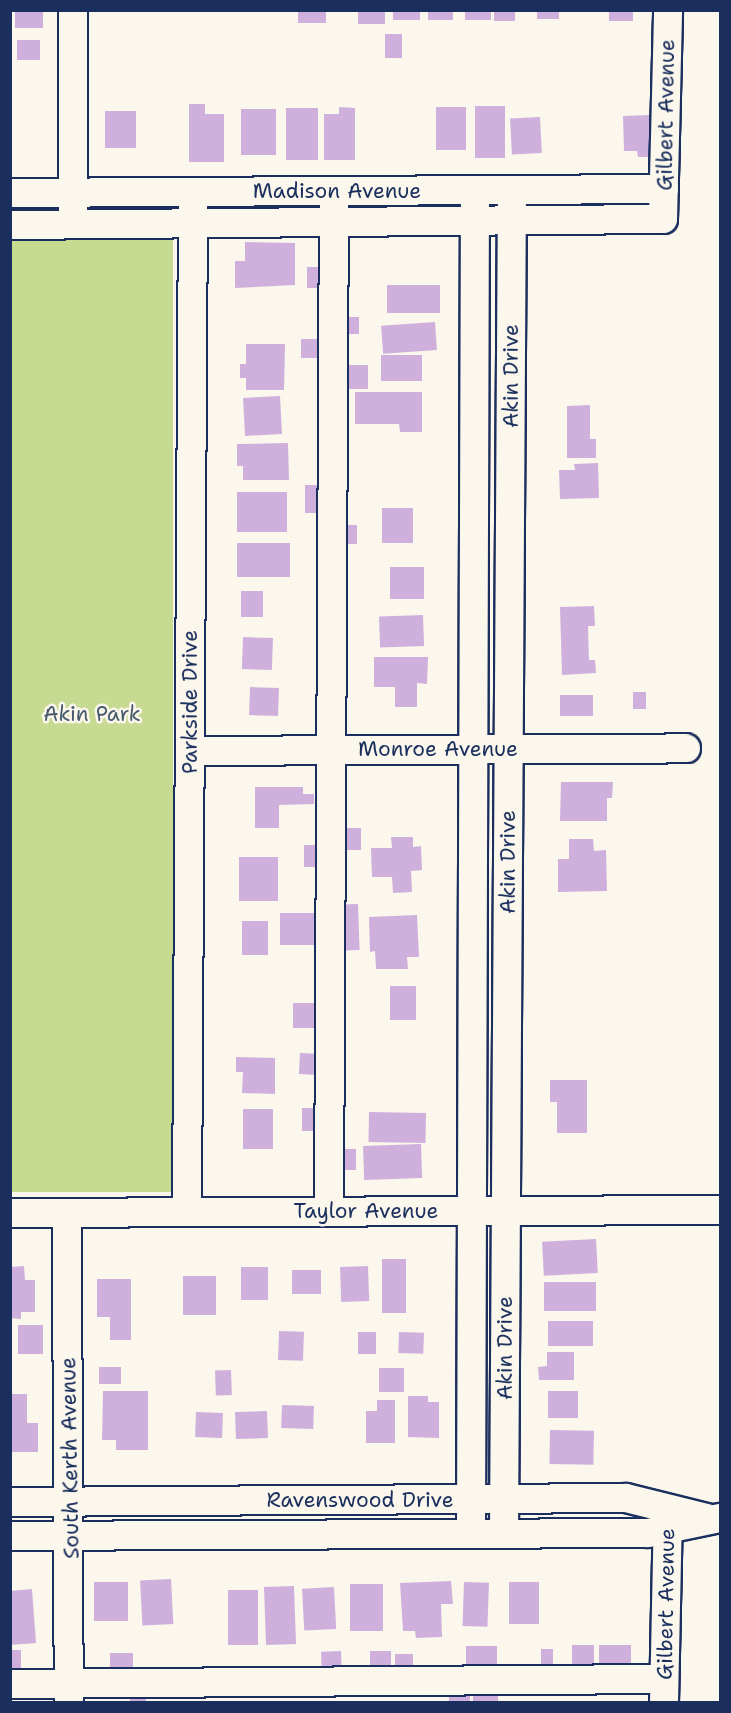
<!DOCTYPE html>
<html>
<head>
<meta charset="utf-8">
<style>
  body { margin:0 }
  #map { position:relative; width:731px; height:1713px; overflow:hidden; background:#fbf7ec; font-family:"Shantell Sans",sans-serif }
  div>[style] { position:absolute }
  .green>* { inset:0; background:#c6db91; transform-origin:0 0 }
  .building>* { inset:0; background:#cfb0dd; transform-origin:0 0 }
  .roads { filter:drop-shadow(2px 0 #1b2f5e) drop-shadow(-2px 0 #1b2f5e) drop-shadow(0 2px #1b2f5e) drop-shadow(0 -2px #1b2f5e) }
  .minor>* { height:28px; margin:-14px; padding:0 14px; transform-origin:14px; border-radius:14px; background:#fbf7ec }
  span { translate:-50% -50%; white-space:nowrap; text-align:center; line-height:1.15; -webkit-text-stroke:5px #fbf7ec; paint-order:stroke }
  .street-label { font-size:21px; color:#1b2f5e }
  .park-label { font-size:21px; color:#465a6b }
  .frame { position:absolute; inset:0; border:12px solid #1b2f5e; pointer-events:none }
</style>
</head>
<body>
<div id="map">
  <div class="green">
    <i style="left:10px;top:235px;width:163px;height:957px"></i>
  </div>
  <div class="building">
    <i style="left:15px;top:10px;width:28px;height:18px"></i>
    <i style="left:298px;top:10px;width:28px;height:13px"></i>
    <i style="left:358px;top:10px;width:27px;height:14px"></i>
    <i style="left:393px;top:10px;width:27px;height:10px"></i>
    <i style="left:428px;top:10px;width:25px;height:10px"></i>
    <i style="left:465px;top:10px;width:26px;height:10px"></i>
    <i style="left:494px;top:10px;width:21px;height:11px"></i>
    <i style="left:537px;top:10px;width:22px;height:9px"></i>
    <i style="left:609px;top:10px;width:24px;height:11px"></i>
    <i style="left:385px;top:34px;width:17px;height:24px"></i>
    <i style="left:17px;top:40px;width:23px;height:20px"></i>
    <i style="clip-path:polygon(189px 104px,205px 104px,205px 114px,224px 114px,224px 162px,189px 162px)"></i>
    <i style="left:475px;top:106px;width:30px;height:52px"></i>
    <i style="clip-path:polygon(339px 107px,355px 108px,355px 160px,324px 160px,324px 114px,339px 114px)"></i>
    <i style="left:436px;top:107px;width:30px;height:43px"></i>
    <i style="left:286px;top:108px;width:32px;height:52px"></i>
    <i style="left:241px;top:109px;width:35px;height:46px"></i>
    <i style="left:105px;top:111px;width:31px;height:37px"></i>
    <i style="clip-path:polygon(650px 115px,651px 157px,638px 157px,637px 151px,624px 151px,623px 116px)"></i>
    <i style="left:540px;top:117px;width:36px;height:30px;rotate:87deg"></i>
    <i style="clip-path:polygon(245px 242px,295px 243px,295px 285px,235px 288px,235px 261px,245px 261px)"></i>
    <i style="left:307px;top:267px;width:20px;height:21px"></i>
    <i style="left:387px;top:285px;width:53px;height:28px"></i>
    <i style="left:341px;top:317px;width:18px;height:17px"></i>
    <i style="left:435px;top:322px;width:28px;height:54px;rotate:86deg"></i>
    <i style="left:301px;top:339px;width:21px;height:19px"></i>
    <i style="clip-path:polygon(246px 344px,285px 344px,284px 390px,246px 390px,246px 378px,240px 378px,240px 364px,246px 364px)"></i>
    <i style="left:381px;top:355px;width:41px;height:26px"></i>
    <i style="left:344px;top:365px;width:24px;height:24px"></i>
    <i style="clip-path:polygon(355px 392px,422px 392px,422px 432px,400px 432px,399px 424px,355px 424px)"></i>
    <i style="left:280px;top:396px;width:38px;height:37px;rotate:87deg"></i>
    <i style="clip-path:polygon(590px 405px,590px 439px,596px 439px,596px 458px,567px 458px,567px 406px)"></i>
    <i style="clip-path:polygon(288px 443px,289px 480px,243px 480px,243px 466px,237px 466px,237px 444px)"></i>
    <i style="clip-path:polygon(598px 463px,599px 498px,560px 499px,559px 470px,575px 470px,574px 464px)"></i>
    <i style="left:305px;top:485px;width:23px;height:28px"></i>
    <i style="left:237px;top:492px;width:50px;height:40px"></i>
    <i style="left:382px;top:508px;width:31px;height:35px"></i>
    <i style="left:340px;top:525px;width:17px;height:19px"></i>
    <i style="left:237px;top:543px;width:53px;height:34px"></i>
    <i style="left:390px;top:567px;width:34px;height:32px"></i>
    <i style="left:241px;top:591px;width:22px;height:26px"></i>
    <i style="clip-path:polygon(594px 606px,595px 626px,588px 626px,589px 660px,595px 660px,596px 673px,562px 675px,560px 607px)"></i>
    <i style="left:423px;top:615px;width:31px;height:44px;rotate:88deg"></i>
    <i style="left:243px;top:637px;width:30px;height:32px;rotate:2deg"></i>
    <i style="clip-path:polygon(374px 657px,428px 657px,427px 684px,417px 683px,417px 707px,395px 707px,395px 687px,374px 687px)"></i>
    <i style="left:250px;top:687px;width:29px;height:28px;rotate:2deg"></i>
    <i style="left:633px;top:692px;width:13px;height:17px"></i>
    <i style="left:560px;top:695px;width:33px;height:21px"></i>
    <i style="clip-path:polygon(561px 782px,613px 782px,612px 798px,607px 798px,607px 821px,560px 821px)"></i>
    <i style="clip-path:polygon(255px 787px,303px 787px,303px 794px,314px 794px,314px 804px,279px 805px,279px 828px,255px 828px)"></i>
    <i style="left:337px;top:828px;width:24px;height:22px"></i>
    <i style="clip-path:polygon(391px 837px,413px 837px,413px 847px,421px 846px,422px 870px,411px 871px,412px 892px,393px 893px,392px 877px,372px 877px,371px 848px,392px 848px)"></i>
    <i style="clip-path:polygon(569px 839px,593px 839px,594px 851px,606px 850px,607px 891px,558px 892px,558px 859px,569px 859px)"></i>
    <i style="left:304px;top:845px;width:23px;height:22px"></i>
    <i style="left:239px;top:857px;width:39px;height:44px"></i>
    <i style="left:358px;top:904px;width:46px;height:23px;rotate:88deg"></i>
    <i style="left:280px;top:913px;width:41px;height:32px"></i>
    <i style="clip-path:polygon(417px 915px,419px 957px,407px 957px,408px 969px,376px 969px,375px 951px,370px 952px,369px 917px)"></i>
    <i style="left:268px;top:921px;width:34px;height:26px;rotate:90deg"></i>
    <i style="left:390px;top:986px;width:26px;height:34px"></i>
    <i style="left:293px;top:1003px;width:29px;height:25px"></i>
    <i style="left:300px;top:1053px;width:21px;height:21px;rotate:3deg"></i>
    <i style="clip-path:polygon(236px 1057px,275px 1058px,275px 1094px,242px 1093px,243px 1072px,236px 1072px)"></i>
    <i style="clip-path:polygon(550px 1080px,587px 1080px,587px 1133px,557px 1133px,557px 1102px,550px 1102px)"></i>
    <i style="left:302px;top:1108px;width:20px;height:23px"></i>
    <i style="left:243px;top:1109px;width:30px;height:40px"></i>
    <i style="left:369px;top:1112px;width:57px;height:30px;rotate:1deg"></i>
    <i style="left:421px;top:1144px;width:34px;height:58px;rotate:88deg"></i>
    <i style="left:356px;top:1149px;width:21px;height:21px;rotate:90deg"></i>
    <i style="left:596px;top:1239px;width:34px;height:54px;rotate:87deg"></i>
    <i style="left:382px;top:1259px;width:24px;height:54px"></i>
    <i style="clip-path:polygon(24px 1266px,25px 1280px,35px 1280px,35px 1312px,21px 1312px,21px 1319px,10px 1318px,10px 1267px)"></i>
    <i style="left:368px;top:1266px;width:35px;height:28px;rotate:88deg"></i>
    <i style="left:241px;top:1267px;width:27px;height:33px"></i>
    <i style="left:292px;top:1270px;width:29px;height:24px"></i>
    <i style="left:183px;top:1276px;width:33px;height:39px"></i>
    <i style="clip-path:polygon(97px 1279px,131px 1279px,131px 1340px,110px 1340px,110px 1317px,97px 1317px)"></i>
    <i style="left:544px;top:1282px;width:52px;height:29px"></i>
    <i style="left:548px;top:1321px;width:45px;height:25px"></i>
    <i style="left:18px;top:1325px;width:25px;height:29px"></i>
    <i style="left:279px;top:1331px;width:25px;height:29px;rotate:2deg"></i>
    <i style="left:358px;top:1332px;width:18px;height:22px"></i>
    <i style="left:399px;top:1332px;width:25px;height:21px;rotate:2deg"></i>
    <i style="clip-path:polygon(547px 1352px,574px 1352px,574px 1380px,539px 1380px,538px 1367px,547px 1366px)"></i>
    <i style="left:99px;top:1367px;width:22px;height:17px"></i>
    <i style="left:379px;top:1368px;width:25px;height:24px"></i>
    <i style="left:231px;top:1370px;width:25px;height:16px;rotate:88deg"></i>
    <i style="clip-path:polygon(103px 1391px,148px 1391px,148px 1450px,116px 1450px,116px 1440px,102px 1440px)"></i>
    <i style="left:548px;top:1391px;width:30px;height:27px"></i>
    <i style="clip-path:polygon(10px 1394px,27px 1394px,27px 1423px,38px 1423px,38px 1452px,10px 1452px)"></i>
    <i style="clip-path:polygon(408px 1396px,428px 1396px,428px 1402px,439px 1402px,439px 1438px,408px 1437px)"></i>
    <i style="clip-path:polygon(377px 1400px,395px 1400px,395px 1443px,366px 1443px,366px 1411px,377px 1411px)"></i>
    <i style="left:282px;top:1405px;width:32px;height:23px;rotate:2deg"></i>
    <i style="left:267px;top:1411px;width:27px;height:32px;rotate:88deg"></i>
    <i style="left:196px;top:1412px;width:27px;height:25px;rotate:2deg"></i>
    <i style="left:550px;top:1430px;width:44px;height:34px;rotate:1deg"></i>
    <i style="left:171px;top:1579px;width:45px;height:31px;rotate:87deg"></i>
    <i style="clip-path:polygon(451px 1581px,453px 1604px,441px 1604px,442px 1637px,416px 1638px,415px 1631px,403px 1631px,400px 1583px)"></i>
    <i style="left:94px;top:1582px;width:34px;height:39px"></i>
    <i style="left:464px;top:1582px;width:25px;height:44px;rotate:2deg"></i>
    <i style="left:509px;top:1582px;width:30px;height:42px"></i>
    <i style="left:350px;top:1584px;width:33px;height:47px"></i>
    <i style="left:294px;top:1586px;width:58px;height:30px;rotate:88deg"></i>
    <i style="left:334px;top:1587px;width:42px;height:32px;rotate:87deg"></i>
    <i style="clip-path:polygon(32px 1589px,36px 1643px,10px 1645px,10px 1591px)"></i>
    <i style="left:228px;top:1590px;width:30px;height:55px"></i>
    <i style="left:572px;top:1645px;width:22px;height:25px"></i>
    <i style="left:599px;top:1645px;width:32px;height:24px"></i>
    <i style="left:466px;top:1646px;width:31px;height:25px"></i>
    <i style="left:541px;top:1649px;width:12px;height:20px"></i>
    <i style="left:10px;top:1650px;width:11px;height:23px"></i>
    <i style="left:341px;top:1651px;width:24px;height:20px;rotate:88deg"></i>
    <i style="left:370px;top:1651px;width:21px;height:22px"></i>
    <i style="left:110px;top:1653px;width:23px;height:16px"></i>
    <i style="left:395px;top:1654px;width:18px;height:20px"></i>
    <i style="left:473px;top:1687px;width:25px;height:15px"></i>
    <i style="left:130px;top:1691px;width:16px;height:11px"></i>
    <i style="left:449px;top:1692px;width:21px;height:10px"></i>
  </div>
  <div class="roads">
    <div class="minor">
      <i style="left:10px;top:193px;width:654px;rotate:-0.35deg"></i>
      <i style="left:73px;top:212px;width:202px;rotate:-90deg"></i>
      <i style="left:10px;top:225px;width:653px;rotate:-0.53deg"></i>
      <i style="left:663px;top:219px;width:209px;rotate:-88.6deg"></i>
      <i style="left:190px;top:751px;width:496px;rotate:-0.3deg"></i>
      <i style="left:329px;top:1211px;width:1020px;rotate:-89.72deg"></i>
      <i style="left:187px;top:1212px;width:1020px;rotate:-89.66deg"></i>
      <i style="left:10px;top:1213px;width:710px;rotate:-0.24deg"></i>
      <i style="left:67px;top:1213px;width:487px;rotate:89.8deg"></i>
      <i style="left:10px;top:1502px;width:616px;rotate:-0.37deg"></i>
      <i style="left:626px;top:1498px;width:83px;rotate:13.9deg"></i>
      <i style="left:504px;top:1533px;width:1343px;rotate:-89.66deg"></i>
      <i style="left:471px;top:1534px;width:1344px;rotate:-89.83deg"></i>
      <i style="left:10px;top:1536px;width:638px;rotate:-0.27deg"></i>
      <i style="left:648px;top:1533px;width:74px;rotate:-11.8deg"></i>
      <i style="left:10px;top:1684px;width:654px;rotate:-0.44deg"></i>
      <i style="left:664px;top:1702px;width:188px;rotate:-88.8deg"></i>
    </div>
  </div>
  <div class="street-label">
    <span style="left:666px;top:115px;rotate:-89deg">Gilbert Avenue</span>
    <span style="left:337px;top:191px">Madison Avenue</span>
    <span style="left:511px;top:376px;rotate:-90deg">Akin Drive</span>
    <span style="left:190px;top:702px;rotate:-90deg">Parkside Drive</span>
    <span style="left:438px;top:749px">Monroe Avenue</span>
    <span style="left:508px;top:862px;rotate:-90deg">Akin Drive</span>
    <span style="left:366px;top:1211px">Taylor Avenue</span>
    <span style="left:505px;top:1348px;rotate:-90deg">Akin Drive</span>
    <span style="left:70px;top:1458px;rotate:-91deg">South Kerth Avenue</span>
    <span style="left:360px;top:1500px">Ravenswood Drive</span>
    <span style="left:666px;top:1604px;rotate:-89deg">Gilbert Avenue</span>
  </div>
  <div class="park-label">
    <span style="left:92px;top:714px">Akin Park</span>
  </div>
  <div class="frame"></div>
</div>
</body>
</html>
